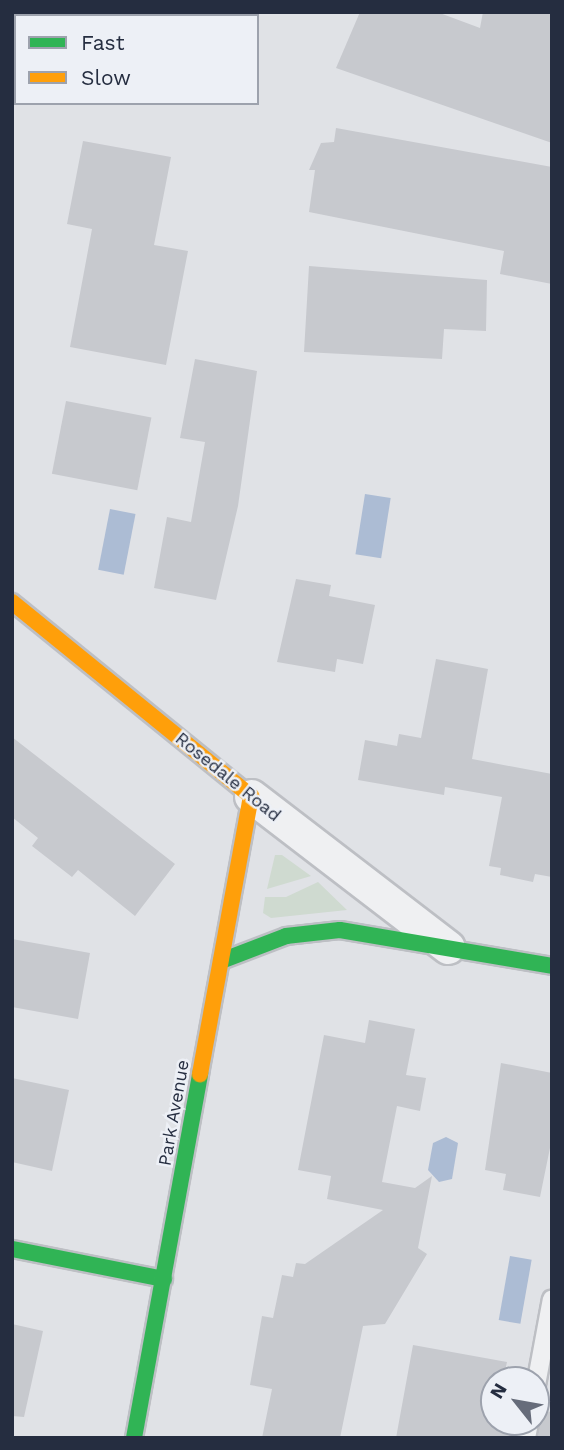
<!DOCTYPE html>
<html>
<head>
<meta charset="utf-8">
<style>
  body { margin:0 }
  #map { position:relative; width:564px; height:1450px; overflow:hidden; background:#e0e2e6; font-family:"Work Sans",sans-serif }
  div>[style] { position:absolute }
  .green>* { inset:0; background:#cfdad0 }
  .water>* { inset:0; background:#acbcd4; transform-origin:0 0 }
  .building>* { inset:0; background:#c7c9ce; transform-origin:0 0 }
  .roads { filter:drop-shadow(2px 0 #bdbfc4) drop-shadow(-2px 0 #bdbfc4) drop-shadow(0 2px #bdbfc4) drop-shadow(0 -2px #bdbfc4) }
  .lane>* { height:18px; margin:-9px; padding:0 9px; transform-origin:9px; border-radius:9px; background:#eff0f2 }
  .street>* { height:33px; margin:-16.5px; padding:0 16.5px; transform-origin:16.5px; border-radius:16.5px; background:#eff0f2 }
  .fast>* { height:16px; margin:-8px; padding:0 8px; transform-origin:8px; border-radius:8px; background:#30b455 }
  .slow>* { height:16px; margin:-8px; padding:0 8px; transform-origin:8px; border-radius:8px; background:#ff9f0a }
  span { translate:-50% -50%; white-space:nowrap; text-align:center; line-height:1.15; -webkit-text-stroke:5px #edf0f6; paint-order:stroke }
  .street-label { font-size:18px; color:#252d40 }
  .frame { position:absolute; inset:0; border:14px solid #252d40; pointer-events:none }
  .legend { position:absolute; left:14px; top:14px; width:245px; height:91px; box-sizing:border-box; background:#edf0f6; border:2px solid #9da2ad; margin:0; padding:9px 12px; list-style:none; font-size:21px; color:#252d40 }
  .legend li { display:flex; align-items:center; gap:14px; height:35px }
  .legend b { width:35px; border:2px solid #9da2ad }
  .north { position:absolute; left:480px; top:1366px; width:70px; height:70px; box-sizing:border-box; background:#edf0f6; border:2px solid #9da2ad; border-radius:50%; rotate:301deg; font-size:19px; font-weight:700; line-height:28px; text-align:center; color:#252d40 }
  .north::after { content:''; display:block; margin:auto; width:24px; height:32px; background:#666c7a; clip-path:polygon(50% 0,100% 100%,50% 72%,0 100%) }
</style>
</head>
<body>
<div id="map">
  <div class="green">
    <i style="clip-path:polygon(275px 855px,282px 855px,311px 876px,267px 889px)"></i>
    <i style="clip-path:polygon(318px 882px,347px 910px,271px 918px,263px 913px,265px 897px,286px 897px)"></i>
  </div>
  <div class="water">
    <i style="left:365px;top:494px;width:26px;height:61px;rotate:9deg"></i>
    <i style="left:110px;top:509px;width:26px;height:62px;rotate:11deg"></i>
    <i style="clip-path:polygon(446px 1137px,458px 1143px,452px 1179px,439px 1182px,428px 1170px,433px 1143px)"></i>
    <i style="left:510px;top:1256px;width:22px;height:65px;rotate:10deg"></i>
  </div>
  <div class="building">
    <i style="clip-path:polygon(360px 12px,437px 12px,480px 28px,483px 12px,552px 12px,552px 143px,336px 68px)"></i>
    <i style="clip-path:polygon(336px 128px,552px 167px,552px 284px,500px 274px,504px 251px,309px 212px,315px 170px,309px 170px,321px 143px,334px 142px)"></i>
    <i style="clip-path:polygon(83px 141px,171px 157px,154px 245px,188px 251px,166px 365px,70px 347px,92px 229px,67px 224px)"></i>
    <i style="clip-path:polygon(309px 266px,487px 280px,486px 331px,444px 329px,442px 359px,304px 352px)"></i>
    <i style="clip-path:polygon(195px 359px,257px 371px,238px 506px,216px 600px,154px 588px,167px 517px,191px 522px,205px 442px,180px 438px)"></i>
    <i style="left:66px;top:401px;width:87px;height:74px;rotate:11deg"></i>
    <i style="clip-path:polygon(296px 579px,331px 585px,329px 596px,375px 605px,363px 664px,337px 659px,335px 672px,277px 662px)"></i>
    <i style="clip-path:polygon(436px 659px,488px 669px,472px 759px,552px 774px,552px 877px,535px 874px,533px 882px,500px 875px,501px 868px,489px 866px,502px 797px,445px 787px,444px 795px,358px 780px,365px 740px,397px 746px,399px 734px,421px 738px)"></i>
    <i style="clip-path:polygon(12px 737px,175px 864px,135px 916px,78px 870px,72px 877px,32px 846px,38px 838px,12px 817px)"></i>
    <i style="clip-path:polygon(12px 939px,90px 953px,78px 1019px,12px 1007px)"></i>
    <i style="clip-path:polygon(369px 1020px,415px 1029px,406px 1075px,426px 1078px,420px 1111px,397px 1106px,382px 1182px,415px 1188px,432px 1176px,418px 1248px,427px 1254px,385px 1324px,363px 1326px,340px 1438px,262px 1438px,272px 1389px,250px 1385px,262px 1316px,273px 1318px,282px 1275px,293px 1277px,296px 1263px,305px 1264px,383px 1210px,327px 1199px,331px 1176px,298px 1170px,324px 1035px,365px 1043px)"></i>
    <i style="clip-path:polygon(501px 1063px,552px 1073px,552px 1138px,540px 1197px,503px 1190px,506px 1174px,485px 1170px)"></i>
    <i style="clip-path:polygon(12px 1078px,69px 1090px,52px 1171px,12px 1162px)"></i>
    <i style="clip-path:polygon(12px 1324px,43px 1331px,24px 1417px,12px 1416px)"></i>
    <i style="clip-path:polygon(413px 1345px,507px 1362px,503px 1380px,494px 1380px,494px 1422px,517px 1422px,515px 1438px,396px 1438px)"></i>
    <i style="clip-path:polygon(536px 1410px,552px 1412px,552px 1438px,538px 1438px)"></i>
  </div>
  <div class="roads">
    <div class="lane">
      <i style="left:536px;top:1385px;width:87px;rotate:-79.5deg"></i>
      <i style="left:526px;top:1438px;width:16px;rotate:-79deg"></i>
    </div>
    <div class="street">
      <i style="left:251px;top:796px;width:248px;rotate:37.5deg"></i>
    </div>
    <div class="fast">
      <i style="left:221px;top:961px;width:70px;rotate:-21deg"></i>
      <i style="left:286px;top:936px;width:54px;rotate:-6.3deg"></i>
      <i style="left:340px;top:930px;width:215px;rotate:9.6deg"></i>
      <i style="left:12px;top:1249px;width:155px;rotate:11.2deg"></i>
      <i style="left:134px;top:1438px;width:370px;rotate:-79.7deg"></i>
    </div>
    <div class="slow">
      <i style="left:12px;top:602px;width:308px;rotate:39.1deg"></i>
      <i style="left:251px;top:796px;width:283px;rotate:100.4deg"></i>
    </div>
  </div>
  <div class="street-label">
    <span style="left:228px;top:777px;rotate:39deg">Rosedale Road</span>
    <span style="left:174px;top:1113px;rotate:-80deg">Park Avenue</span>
  </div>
  <div class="frame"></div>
  <ul class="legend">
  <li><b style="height:9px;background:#30b455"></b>Fast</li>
  <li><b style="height:9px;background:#ff9f0a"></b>Slow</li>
  </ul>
  <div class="north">N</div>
</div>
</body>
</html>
